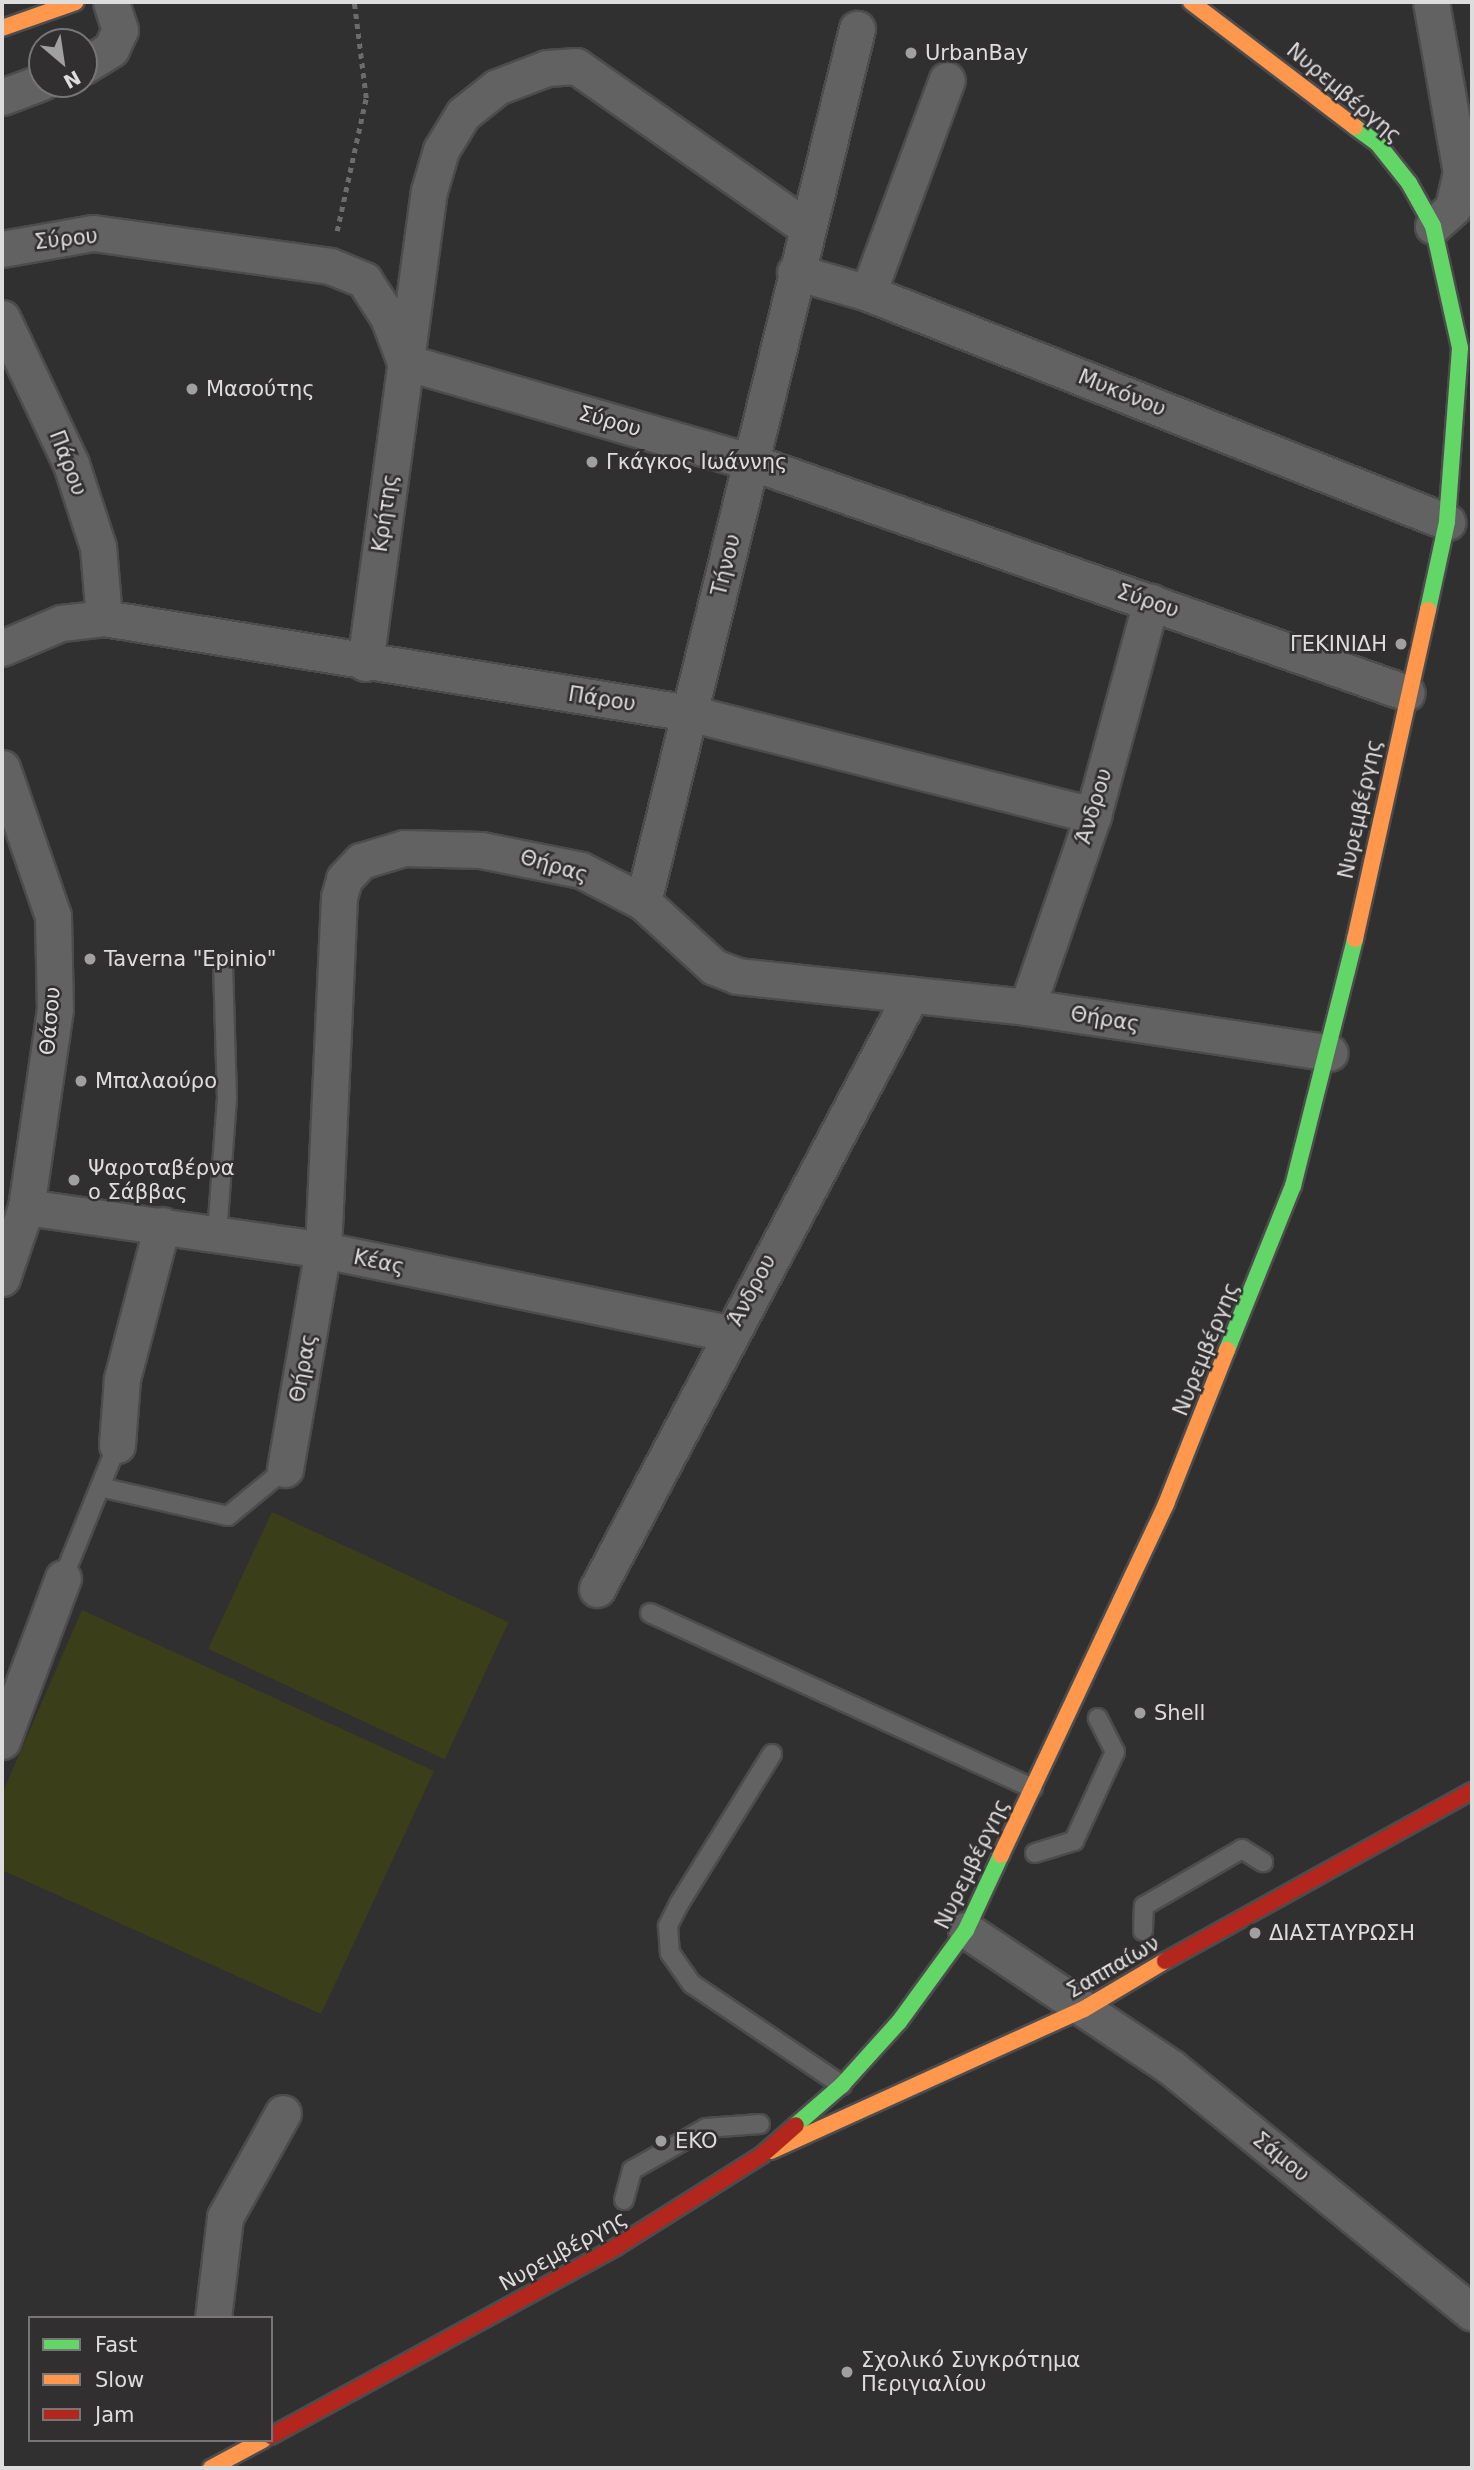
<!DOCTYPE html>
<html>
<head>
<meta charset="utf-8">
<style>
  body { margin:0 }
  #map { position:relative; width:1474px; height:2470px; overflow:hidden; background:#313031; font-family:"DejaVu Sans",sans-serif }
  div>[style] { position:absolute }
  .green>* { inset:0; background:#3a3f19; transform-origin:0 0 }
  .path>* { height:4.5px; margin-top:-2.25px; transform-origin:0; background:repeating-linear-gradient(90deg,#6c6c6c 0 5px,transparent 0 10px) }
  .roads { filter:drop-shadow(2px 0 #4d4c4d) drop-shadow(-2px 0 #4d4c4d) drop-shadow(0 2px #4d4c4d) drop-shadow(0 -2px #4d4c4d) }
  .lane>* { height:18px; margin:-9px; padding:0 9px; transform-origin:9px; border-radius:9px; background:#636263 }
  .street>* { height:35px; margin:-17.5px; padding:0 17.5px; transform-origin:17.5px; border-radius:17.5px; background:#636263 }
  .fast>* { height:16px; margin:-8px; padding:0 8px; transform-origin:8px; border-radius:8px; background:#63d668 }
  .slow>* { height:16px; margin:-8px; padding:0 8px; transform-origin:8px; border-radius:8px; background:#ff974d }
  .jam>* { height:16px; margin:-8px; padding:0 8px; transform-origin:8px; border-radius:8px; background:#b3261e }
  .dots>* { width:19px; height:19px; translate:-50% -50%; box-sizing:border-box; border:4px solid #322f31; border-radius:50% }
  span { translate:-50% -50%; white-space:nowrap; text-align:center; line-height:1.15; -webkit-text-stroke:5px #322f31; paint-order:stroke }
  .poi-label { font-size:21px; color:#deddde }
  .left { translate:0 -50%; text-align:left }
  .right { translate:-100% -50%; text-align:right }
  .street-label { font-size:21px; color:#deddde }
  .frame { position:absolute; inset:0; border:4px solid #deddde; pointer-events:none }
  .legend { position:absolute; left:28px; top:2316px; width:245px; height:126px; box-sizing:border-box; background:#322f31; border:2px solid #777576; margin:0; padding:9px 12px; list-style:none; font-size:21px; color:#deddde }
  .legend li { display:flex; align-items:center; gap:14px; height:35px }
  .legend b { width:35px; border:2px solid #777576 }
  .north { position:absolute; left:28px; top:28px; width:70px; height:70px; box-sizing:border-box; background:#322f31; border:2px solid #777576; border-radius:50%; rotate:151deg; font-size:19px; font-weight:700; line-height:28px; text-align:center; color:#deddde }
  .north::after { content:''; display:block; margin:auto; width:24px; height:32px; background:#a1a0a1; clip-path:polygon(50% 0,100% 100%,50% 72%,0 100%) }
</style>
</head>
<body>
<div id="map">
  <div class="green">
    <i style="left:272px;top:1512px;width:261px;height:151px;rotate:25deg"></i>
    <i style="clip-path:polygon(82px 1610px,434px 1771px,321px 2014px,2px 1870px,2px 1794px)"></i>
  </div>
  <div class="path">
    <i style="left:337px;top:231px;width:136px;rotate:-77.7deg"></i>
    <i style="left:366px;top:98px;width:97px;rotate:-97.1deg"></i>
  </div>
  <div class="roads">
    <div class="lane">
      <i style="left:217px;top:1234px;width:135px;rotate:-85.8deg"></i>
      <i style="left:227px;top:1099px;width:136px;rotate:-91.7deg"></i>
      <i style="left:100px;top:1487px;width:131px;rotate:12.8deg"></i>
      <i style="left:228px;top:1516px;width:74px;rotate:-39.5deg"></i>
      <i style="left:63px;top:1578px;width:144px;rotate:-67.9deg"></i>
      <i style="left:650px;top:1613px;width:421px;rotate:24.6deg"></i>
      <i style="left:772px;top:1754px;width:176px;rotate:121.8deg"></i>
      <i style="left:679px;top:1904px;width:25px;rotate:117deg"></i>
      <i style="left:668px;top:1926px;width:27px;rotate:86deg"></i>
      <i style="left:670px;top:1953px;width:38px;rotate:55deg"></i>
      <i style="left:692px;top:1984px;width:181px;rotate:34deg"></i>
      <i style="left:1035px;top:1853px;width:41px;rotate:-17.1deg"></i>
      <i style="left:1074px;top:1841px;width:98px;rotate:-65.3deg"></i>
      <i style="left:1115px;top:1752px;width:38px;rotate:-117deg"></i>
      <i style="left:1143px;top:1931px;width:25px;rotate:-88deg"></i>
      <i style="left:1144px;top:1906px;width:113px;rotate:-30.2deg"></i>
      <i style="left:1242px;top:1849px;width:25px;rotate:32deg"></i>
      <i style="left:624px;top:2200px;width:31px;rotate:-75deg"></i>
      <i style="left:632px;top:2170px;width:85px;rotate:-29.6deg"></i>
      <i style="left:706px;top:2128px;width:54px;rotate:-4.2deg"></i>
    </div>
    <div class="street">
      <i style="left:1431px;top:2px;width:173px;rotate:80deg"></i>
      <i style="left:1461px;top:172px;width:37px;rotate:103deg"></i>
      <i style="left:1453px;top:208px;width:27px;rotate:138deg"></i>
      <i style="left:84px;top:66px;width:32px;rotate:-32deg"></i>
      <i style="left:111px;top:49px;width:21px;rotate:-65deg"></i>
      <i style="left:120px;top:30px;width:29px;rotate:-108deg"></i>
      <i style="left:2px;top:97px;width:43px;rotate:-20.6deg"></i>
      <i style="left:2px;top:249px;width:92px;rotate:-10deg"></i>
      <i style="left:93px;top:233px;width:239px;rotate:7.9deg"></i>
      <i style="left:330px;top:266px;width:37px;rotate:22deg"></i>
      <i style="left:364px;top:280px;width:44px;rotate:57deg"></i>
      <i style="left:388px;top:317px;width:48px;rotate:69.3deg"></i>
      <i style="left:405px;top:362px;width:360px;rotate:16.1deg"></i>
      <i style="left:751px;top:462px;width:695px;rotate:19.4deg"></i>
      <i style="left:795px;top:272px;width:76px;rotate:16deg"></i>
      <i style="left:868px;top:293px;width:623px;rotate:21.58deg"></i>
      <i style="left:868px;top:293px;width:227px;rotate:-69.7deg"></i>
      <i style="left:2px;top:318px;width:161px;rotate:64.7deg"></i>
      <i style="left:71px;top:464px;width:87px;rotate:72deg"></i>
      <i style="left:98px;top:547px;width:71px;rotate:85.2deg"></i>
      <i style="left:2px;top:648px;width:64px;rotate:-23deg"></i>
      <i style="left:61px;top:623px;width:43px;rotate:-6.6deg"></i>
      <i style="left:104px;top:618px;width:593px;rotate:9.22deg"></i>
      <i style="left:689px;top:713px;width:417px;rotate:14.2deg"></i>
      <i style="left:365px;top:663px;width:476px;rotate:-82.3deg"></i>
      <i style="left:429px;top:191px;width:43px;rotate:-73.7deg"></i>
      <i style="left:441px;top:150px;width:42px;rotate:-58.6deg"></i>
      <i style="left:463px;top:114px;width:43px;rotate:-38.5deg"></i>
      <i style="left:497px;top:87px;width:53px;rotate:-20.8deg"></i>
      <i style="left:547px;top:68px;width:29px;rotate:-4deg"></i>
      <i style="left:576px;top:66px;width:281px;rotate:35deg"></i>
      <i style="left:2px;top:768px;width:157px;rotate:71deg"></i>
      <i style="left:53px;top:916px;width:93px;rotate:88.8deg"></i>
      <i style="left:55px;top:1009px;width:200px;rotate:98.3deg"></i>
      <i style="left:26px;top:1207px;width:75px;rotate:108.7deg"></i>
      <i style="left:643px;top:902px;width:899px;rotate:-76.23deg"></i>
      <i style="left:1027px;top:1007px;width:203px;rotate:-71deg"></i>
      <i style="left:1093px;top:815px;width:221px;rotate:-74.8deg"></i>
      <i style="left:26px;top:1207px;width:300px;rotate:8.2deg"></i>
      <i style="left:323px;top:1250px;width:414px;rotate:11.6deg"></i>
      <i style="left:117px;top:1445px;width:66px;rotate:-85.7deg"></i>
      <i style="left:122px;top:1379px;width:159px;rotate:-75.4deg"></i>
      <i style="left:285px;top:1469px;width:222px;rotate:-80.2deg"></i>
      <i style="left:323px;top:1250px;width:353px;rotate:-87.4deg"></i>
      <i style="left:339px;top:897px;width:19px;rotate:-74deg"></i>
      <i style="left:344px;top:879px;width:25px;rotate:-47deg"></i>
      <i style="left:361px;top:861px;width:45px;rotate:-16.8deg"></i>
      <i style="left:404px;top:848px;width:77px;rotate:1.5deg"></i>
      <i style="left:481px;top:850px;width:102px;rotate:11.3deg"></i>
      <i style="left:581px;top:870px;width:70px;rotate:27.3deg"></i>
      <i style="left:643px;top:902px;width:96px;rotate:42.5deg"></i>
      <i style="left:714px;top:967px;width:25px;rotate:21deg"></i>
      <i style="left:737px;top:976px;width:292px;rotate:6.1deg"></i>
      <i style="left:1027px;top:1007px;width:306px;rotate:8.6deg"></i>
      <i style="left:597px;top:1589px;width:672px;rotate:-62.14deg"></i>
      <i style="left:2px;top:1741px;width:174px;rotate:-69.5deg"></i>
      <i style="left:966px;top:1930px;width:248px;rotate:33.8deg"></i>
      <i style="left:1172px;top:2068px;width:387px;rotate:39.2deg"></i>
      <i style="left:213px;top:2318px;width:102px;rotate:-83.2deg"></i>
      <i style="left:225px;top:2217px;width:119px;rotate:-60.9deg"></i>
    </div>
    <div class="fast">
      <i style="left:1355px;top:127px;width:29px;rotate:36deg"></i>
      <i style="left:1378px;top:144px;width:50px;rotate:51.5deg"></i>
      <i style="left:1409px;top:183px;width:49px;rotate:60.8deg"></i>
      <i style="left:1433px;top:226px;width:125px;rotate:77.5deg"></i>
      <i style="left:1460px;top:348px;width:174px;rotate:94.3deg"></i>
      <i style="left:1447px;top:522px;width:90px;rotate:102.2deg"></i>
      <i style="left:1227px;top:1350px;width:177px;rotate:-68.1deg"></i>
      <i style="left:1293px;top:1186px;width:255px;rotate:-75.9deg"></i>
      <i style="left:796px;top:2125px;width:61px;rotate:-41deg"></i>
      <i style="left:842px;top:2085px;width:85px;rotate:-47.9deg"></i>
      <i style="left:899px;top:2022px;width:114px;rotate:-53.9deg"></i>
      <i style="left:966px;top:1930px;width:83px;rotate:-65deg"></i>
    </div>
    <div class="slow">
      <i style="left:1191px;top:2px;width:206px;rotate:37.3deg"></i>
      <i style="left:2px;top:28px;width:78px;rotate:-19.4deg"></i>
      <i style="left:1355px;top:939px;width:337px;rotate:-77.5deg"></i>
      <i style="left:1001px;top:1855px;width:388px;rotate:-64.8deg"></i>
      <i style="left:1166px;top:1504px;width:166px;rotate:-68.4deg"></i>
      <i style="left:771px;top:2151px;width:344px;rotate:-24.4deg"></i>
      <i style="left:1084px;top:2009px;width:94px;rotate:-30.7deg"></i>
      <i style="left:211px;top:2468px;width:59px;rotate:-28.3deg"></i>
    </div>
    <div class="jam">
      <i style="left:1165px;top:1961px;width:351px;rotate:-29deg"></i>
      <i style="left:271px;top:2436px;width:393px;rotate:-28.7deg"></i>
      <i style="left:616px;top:2247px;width:173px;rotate:-32.2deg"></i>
      <i style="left:762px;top:2155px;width:45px;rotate:-41.4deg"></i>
    </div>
  </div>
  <div class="dots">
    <i style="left:911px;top:53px;background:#a1a0a1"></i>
    <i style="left:192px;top:389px;background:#a1a0a1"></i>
    <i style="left:592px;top:462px;background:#a1a0a1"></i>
    <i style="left:1401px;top:644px;background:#a1a0a1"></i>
    <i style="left:90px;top:959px;background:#a1a0a1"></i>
    <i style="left:81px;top:1081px;background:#a1a0a1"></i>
    <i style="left:74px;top:1180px;background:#a1a0a1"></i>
    <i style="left:1140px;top:1713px;background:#a1a0a1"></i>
    <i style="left:1255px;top:1933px;background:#a1a0a1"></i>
    <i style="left:661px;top:2141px;background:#a1a0a1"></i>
    <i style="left:847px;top:2372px;background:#a1a0a1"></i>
  </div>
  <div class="poi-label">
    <span class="left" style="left:925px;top:53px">UrbanBay</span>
    <span class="left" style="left:206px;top:389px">Μασούτης</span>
    <span class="left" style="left:606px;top:462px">Γκάγκος Ιωάννης</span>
    <span class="right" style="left:1387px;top:644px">ΓΕΚΙΝΙΔΗ</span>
    <span class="left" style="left:104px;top:959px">Taverna "Epinio"</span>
    <span class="left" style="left:95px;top:1081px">Μπαλαούρο</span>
    <span class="left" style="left:88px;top:1180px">Ψαροταβέρνα<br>ο Σάββας</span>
    <span class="left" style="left:1154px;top:1713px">Shell</span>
    <span class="left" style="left:1269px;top:1933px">ΔΙΑΣΤΑΥΡΩΣΗ</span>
    <span class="left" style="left:675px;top:2141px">EKO</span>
    <span class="left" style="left:861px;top:2372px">Σχολικό Συγκρότημα<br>Περιγιαλίου</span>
  </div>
  <div class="street-label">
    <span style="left:1344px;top:93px;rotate:40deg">Νυρεμβέργης</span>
    <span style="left:66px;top:239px;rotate:-6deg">Σύρου</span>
    <span style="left:1122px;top:393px;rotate:22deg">Μυκόνου</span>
    <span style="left:610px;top:421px;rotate:16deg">Σύρου</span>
    <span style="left:68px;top:463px;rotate:69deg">Πάρου</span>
    <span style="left:385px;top:513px;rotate:-82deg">Κρήτης</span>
    <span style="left:726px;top:565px;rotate:-76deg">Τήνου</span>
    <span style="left:1148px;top:601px;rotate:19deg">Σύρου</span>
    <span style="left:602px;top:699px;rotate:9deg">Πάρου</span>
    <span style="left:1094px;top:806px;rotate:-73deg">Άνδρου</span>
    <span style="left:1360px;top:809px;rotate:-78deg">Νυρεμβέργης</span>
    <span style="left:554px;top:866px;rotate:16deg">Θήρας</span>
    <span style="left:1105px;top:1019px;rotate:9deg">Θήρας</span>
    <span style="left:50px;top:1021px;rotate:-85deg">Θάσου</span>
    <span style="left:379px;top:1262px;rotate:12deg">Κέας</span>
    <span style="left:752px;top:1290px;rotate:-62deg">Άνδρου</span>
    <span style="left:1206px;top:1349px;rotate:-68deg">Νυρεμβέργης</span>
    <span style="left:303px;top:1368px;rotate:-80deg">Θήρας</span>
    <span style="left:972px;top:1864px;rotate:-64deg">Νυρεμβέργης</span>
    <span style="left:1113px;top:1967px;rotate:-30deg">Σαππαίων</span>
    <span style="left:1281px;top:2157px;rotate:39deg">Σάμου</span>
    <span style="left:563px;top:2251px;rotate:-29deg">Νυρεμβέργης</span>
  </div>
  <div class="frame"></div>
  <ul class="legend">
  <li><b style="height:9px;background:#63d668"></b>Fast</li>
  <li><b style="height:9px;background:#ff974d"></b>Slow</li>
  <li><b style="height:9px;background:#b3261e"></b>Jam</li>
  </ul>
  <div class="north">N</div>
</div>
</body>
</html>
